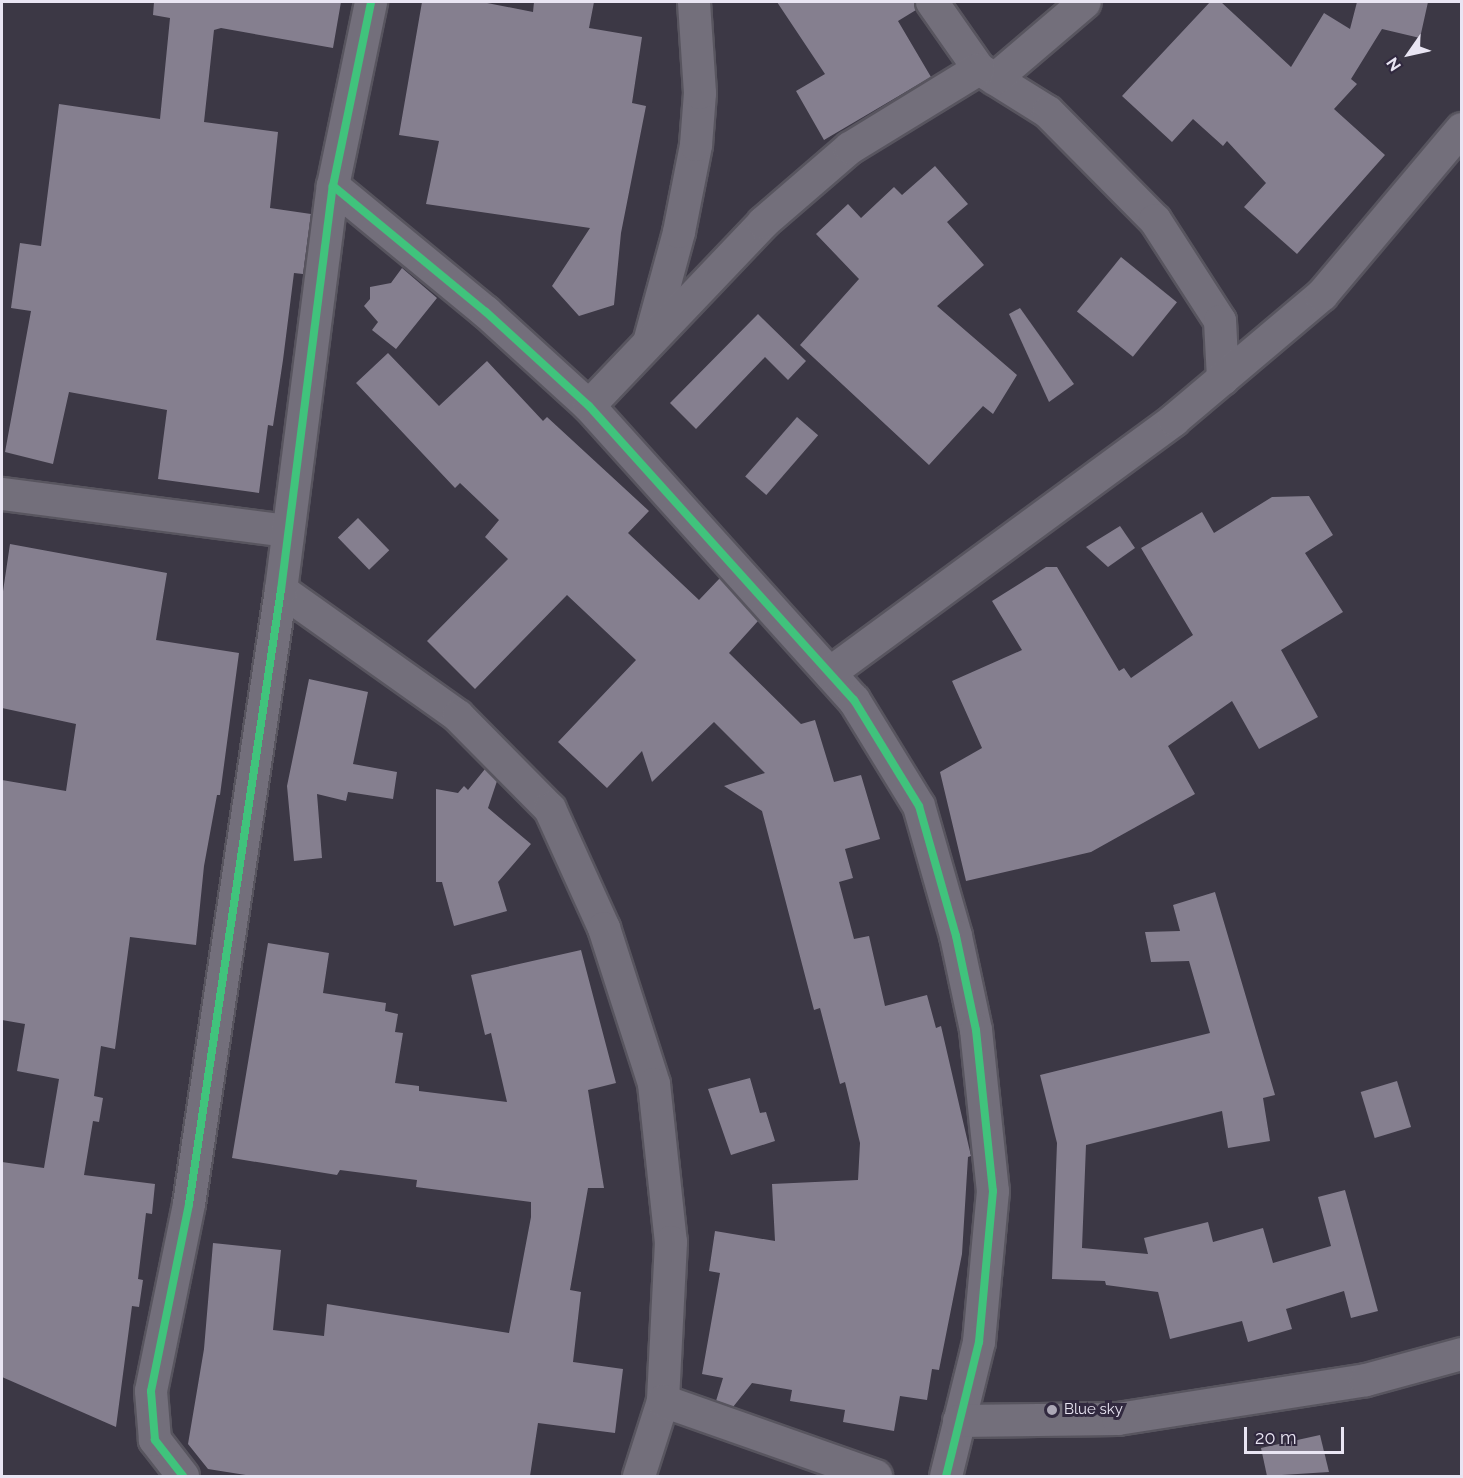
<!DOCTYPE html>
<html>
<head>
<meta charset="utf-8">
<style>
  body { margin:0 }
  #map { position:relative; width:1463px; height:1478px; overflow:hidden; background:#3c3845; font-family:Raleway,sans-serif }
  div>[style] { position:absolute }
  .building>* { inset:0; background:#857f8f; transform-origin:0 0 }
  .roads { filter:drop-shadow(2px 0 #58555f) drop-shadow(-2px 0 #58555f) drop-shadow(0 2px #58555f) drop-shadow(0 -2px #58555f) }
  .street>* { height:32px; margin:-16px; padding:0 16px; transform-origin:16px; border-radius:16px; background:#736f7b }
  .cycleway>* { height:8px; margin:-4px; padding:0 4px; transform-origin:4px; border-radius:4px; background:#40c37c }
  .dots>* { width:16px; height:16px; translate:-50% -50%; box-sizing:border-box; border:3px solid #31293f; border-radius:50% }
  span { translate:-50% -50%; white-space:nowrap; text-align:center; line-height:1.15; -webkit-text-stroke:6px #31293f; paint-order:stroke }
  .poi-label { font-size:15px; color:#e9e5f3 }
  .left { translate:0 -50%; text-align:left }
  .frame { position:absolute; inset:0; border:3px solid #e9e5f3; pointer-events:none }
  .north { position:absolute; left:1379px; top:24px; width:60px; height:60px; -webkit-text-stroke:4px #31293f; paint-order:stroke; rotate:236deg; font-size:16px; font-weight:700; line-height:24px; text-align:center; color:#e9e5f3 }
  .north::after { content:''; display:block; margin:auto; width:21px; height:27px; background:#e9e5f3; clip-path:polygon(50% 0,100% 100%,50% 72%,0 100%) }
  .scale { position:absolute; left:1244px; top:1427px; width:100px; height:27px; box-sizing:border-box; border:3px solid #e9e5f3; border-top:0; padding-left:8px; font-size:18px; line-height:21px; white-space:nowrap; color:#e9e5f3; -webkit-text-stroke:4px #31293f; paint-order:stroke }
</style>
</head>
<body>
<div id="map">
  <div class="building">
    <i style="clip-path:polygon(154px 2px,341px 2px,333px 48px,221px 28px,214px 30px,204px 122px,278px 132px,270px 208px,311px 214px,303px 274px,294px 273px,283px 360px,273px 426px,268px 425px,259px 493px,158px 479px,167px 410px,69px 392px,53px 464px,5px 452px,31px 311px,11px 308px,20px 243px,41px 246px,59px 104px,160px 119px,170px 18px,153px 15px)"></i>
    <i style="clip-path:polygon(422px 2px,482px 2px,533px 12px,534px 2px,594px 2px,589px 28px,642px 37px,632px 103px,646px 106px,621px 233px,614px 305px,579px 316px,552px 286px,590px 228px,426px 204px,439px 141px,399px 135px)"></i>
    <i style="clip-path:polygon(777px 2px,914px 2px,916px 10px,898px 21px,931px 77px,824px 140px,796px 91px,825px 74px)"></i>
    <i style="clip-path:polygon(1210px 2px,1221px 2px,1291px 67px,1324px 13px,1350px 29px,1357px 2px,1428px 2px,1420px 38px,1382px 29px,1351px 79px,1357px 84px,1334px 109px,1385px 155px,1297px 254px,1244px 207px,1266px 183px,1227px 141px,1223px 146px,1193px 119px,1172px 142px,1122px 96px)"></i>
    <i style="clip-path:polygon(935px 166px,968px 204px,947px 222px,984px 265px,937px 306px,1017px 375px,993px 414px,983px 406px,929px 465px,800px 345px,859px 279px,816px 234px,848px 204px,861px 218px,894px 187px,902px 195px)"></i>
    <i style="left:1121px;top:257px;width:72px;height:70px;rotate:39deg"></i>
    <i style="clip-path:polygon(402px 268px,437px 298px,396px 349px,372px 330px,378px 322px,364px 306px,370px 299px,370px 287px,391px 283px)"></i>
    <i style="clip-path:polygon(1020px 308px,1074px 384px,1049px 402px,1009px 314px)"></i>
    <i style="clip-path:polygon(758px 314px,806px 361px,788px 380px,765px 357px,696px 429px,670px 403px)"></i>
    <i style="clip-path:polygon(388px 353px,439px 406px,487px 361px,543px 421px,547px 417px,649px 511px,628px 533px,699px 600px,720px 578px,758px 621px,729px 653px,801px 724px,815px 720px,834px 782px,861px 775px,880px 839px,845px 849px,853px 878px,839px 882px,854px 939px,869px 936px,885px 1006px,927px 995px,936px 1028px,941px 1026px,971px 1156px,968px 1157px,962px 1254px,939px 1370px,932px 1369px,927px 1400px,900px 1396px,894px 1431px,843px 1422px,845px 1410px,790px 1401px,792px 1390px,752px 1383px,733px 1407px,716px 1401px,723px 1378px,702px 1374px,720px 1273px,709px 1271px,715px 1231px,775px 1241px,772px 1184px,858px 1180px,860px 1143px,845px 1082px,840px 1084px,820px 1008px,814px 1010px,762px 811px,724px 786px,765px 773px,714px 722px,652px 782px,642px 751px,607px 788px,558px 742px,636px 660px,567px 595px,475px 689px,427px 641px,508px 559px,485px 537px,499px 520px,460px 483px,455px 488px,356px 383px)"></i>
    <i style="left:797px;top:417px;width:28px;height:79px;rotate:41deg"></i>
    <i style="clip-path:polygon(1309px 496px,1333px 535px,1305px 553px,1343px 612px,1281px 650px,1318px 717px,1259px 749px,1232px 701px,1168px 746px,1195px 794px,1091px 852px,966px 881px,940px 772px,982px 748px,952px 681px,1022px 650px,992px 601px,1046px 567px,1057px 567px,1119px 671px,1124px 668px,1131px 678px,1193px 635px,1141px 548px,1202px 512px,1214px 533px,1272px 497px)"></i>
    <i style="left:358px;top:518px;width:45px;height:28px;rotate:46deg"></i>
    <i style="clip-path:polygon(1120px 526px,1135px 548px,1108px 567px,1086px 547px)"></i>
    <i style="clip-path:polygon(10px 544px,167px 573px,156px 640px,239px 653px,220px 795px,217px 795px,204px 866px,196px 945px,130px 937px,115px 1049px,101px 1046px,94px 1096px,103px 1098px,99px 1122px,93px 1121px,84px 1175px,155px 1184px,152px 1214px,146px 1213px,138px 1279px,143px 1280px,139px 1307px,132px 1306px,116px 1427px,2px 1377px,2px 1162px,44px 1168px,59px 1079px,17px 1071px,25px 1024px,2px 1020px,2px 780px,66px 791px,76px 724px,2px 708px,2px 598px)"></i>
    <i style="clip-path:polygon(309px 679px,368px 692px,353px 764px,397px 772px,393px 799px,348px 792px,346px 801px,317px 794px,322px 858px,294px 861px,287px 786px)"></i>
    <i style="clip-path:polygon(485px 769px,497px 781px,488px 808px,531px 844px,498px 882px,507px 911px,454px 926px,442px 882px,436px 882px,436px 789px,458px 793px,464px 786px,468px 790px)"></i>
    <i style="clip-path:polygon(1215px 892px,1275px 1095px,1263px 1098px,1270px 1141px,1228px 1148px,1222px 1111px,1086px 1145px,1082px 1248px,1148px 1254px,1144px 1238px,1208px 1222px,1213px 1242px,1263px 1228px,1273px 1263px,1331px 1246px,1318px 1197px,1345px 1190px,1378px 1311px,1351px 1318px,1344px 1291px,1286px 1309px,1292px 1329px,1248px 1342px,1242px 1321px,1170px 1339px,1158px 1292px,1106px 1285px,1105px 1281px,1052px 1279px,1057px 1143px,1040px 1075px,1210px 1033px,1189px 961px,1151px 962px,1145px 932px,1180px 931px,1173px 905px)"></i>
    <i style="clip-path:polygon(268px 943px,329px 953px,323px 993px,386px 1003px,385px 1011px,398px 1014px,395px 1032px,403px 1033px,395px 1083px,419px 1086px,419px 1091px,507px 1102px,491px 1033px,485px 1035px,471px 975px,581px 950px,616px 1083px,588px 1090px,604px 1188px,588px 1188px,570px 1290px,581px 1292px,573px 1362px,623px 1369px,615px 1433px,538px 1423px,530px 1476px,252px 1476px,208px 1469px,188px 1444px,204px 1349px,213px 1243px,281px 1250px,273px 1330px,324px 1336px,327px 1304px,509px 1333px,531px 1217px,531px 1202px,416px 1187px,417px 1180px,340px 1170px,337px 1175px,232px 1158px)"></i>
    <i style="clip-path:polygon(750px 1078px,760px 1113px,766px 1112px,775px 1141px,731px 1155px,708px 1089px)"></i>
    <i style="left:1397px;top:1081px;width:48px;height:38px;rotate:73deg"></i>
    <i style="clip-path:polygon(1320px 1435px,1329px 1472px,1267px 1476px,1261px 1448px)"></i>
  </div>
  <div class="roads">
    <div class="street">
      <i style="left:932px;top:2px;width:82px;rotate:55deg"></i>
      <i style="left:979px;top:69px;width:81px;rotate:31.9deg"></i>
      <i style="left:1048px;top:112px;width:152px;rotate:45.3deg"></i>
      <i style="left:1155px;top:220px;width:120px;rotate:57.2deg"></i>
      <i style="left:1220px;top:321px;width:58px;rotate:87deg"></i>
      <i style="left:995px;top:79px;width:118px;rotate:-40.5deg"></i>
      <i style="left:333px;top:186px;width:198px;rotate:39.5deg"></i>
      <i style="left:486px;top:312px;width:139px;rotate:42.4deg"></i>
      <i style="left:589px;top:406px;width:396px;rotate:48deg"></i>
      <i style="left:854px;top:700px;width:124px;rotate:58.5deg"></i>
      <i style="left:919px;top:806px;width:135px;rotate:74.1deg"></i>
      <i style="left:956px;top:936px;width:96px;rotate:78deg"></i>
      <i style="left:976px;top:1030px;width:162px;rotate:84deg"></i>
      <i style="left:993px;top:1191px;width:152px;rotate:95.3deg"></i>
      <i style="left:979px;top:1342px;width:138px;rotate:103.8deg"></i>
      <i style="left:650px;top:339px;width:111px;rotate:-74.8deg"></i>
      <i style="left:679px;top:232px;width:89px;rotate:-78.9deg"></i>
      <i style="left:696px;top:145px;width:52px;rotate:-85.6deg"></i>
      <i style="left:700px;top:93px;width:91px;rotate:-93.8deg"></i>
      <i style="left:589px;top:406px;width:253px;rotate:-46.4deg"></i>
      <i style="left:763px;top:223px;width:115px;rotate:-40.8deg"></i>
      <i style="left:850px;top:148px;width:151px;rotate:-31.5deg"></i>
      <i style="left:2px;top:494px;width:286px;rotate:7.4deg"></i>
      <i style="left:281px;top:590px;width:217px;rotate:35.4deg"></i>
      <i style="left:458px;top:716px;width:131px;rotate:45.3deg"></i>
      <i style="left:550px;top:809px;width:131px;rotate:65.6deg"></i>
      <i style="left:604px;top:928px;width:164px;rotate:72.2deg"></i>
      <i style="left:654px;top:1084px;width:159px;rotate:83.9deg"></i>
      <i style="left:671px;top:1242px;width:159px;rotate:92.9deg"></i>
      <i style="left:663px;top:1401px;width:79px;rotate:107.7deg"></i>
      <i style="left:830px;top:673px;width:427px;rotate:-36.3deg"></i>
      <i style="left:1174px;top:420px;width:194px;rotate:-40.2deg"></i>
      <i style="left:1322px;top:295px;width:217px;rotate:-49.9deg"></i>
      <i style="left:663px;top:1401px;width:226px;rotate:19.4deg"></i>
      <i style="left:959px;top:1421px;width:159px;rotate:-0.7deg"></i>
      <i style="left:1118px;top:1419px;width:251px;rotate:-8.9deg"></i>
      <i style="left:1366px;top:1380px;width:99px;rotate:-15.2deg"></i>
      <i style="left:183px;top:1476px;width:46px;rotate:-127.9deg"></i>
      <i style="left:155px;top:1440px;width:49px;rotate:-94.7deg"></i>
      <i style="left:151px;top:1391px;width:191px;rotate:-78.5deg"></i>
      <i style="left:189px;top:1204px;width:621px;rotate:-81.48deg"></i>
      <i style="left:281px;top:590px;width:407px;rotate:-82.7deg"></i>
      <i style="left:333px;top:186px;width:188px;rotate:-78.3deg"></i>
    </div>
  </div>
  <div class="cycleway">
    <i style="left:333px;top:186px;width:198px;rotate:39.5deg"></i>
    <i style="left:486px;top:312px;width:139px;rotate:42.4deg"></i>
    <i style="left:589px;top:406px;width:396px;rotate:48deg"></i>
    <i style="left:854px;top:700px;width:124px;rotate:58.5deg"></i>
    <i style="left:919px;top:806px;width:135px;rotate:74.1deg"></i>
    <i style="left:956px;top:936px;width:96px;rotate:78deg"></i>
    <i style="left:976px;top:1030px;width:162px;rotate:84deg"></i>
    <i style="left:993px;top:1191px;width:152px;rotate:95.3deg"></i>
    <i style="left:979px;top:1342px;width:138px;rotate:103.8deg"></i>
    <i style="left:183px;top:1476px;width:46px;rotate:-127.9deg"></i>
    <i style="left:155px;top:1440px;width:49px;rotate:-94.7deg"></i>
    <i style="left:151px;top:1391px;width:191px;rotate:-78.5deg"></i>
    <i style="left:189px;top:1204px;width:621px;rotate:-81.48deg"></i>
    <i style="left:281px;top:590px;width:407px;rotate:-82.7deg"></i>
    <i style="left:333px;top:186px;width:188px;rotate:-78.3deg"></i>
  </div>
  <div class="dots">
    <i style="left:1052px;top:1410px;background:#aca8b6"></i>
  </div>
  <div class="poi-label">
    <span class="left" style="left:1064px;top:1410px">Blue sky</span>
  </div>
  <div class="frame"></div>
  <div class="north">N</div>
  <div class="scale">20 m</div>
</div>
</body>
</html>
